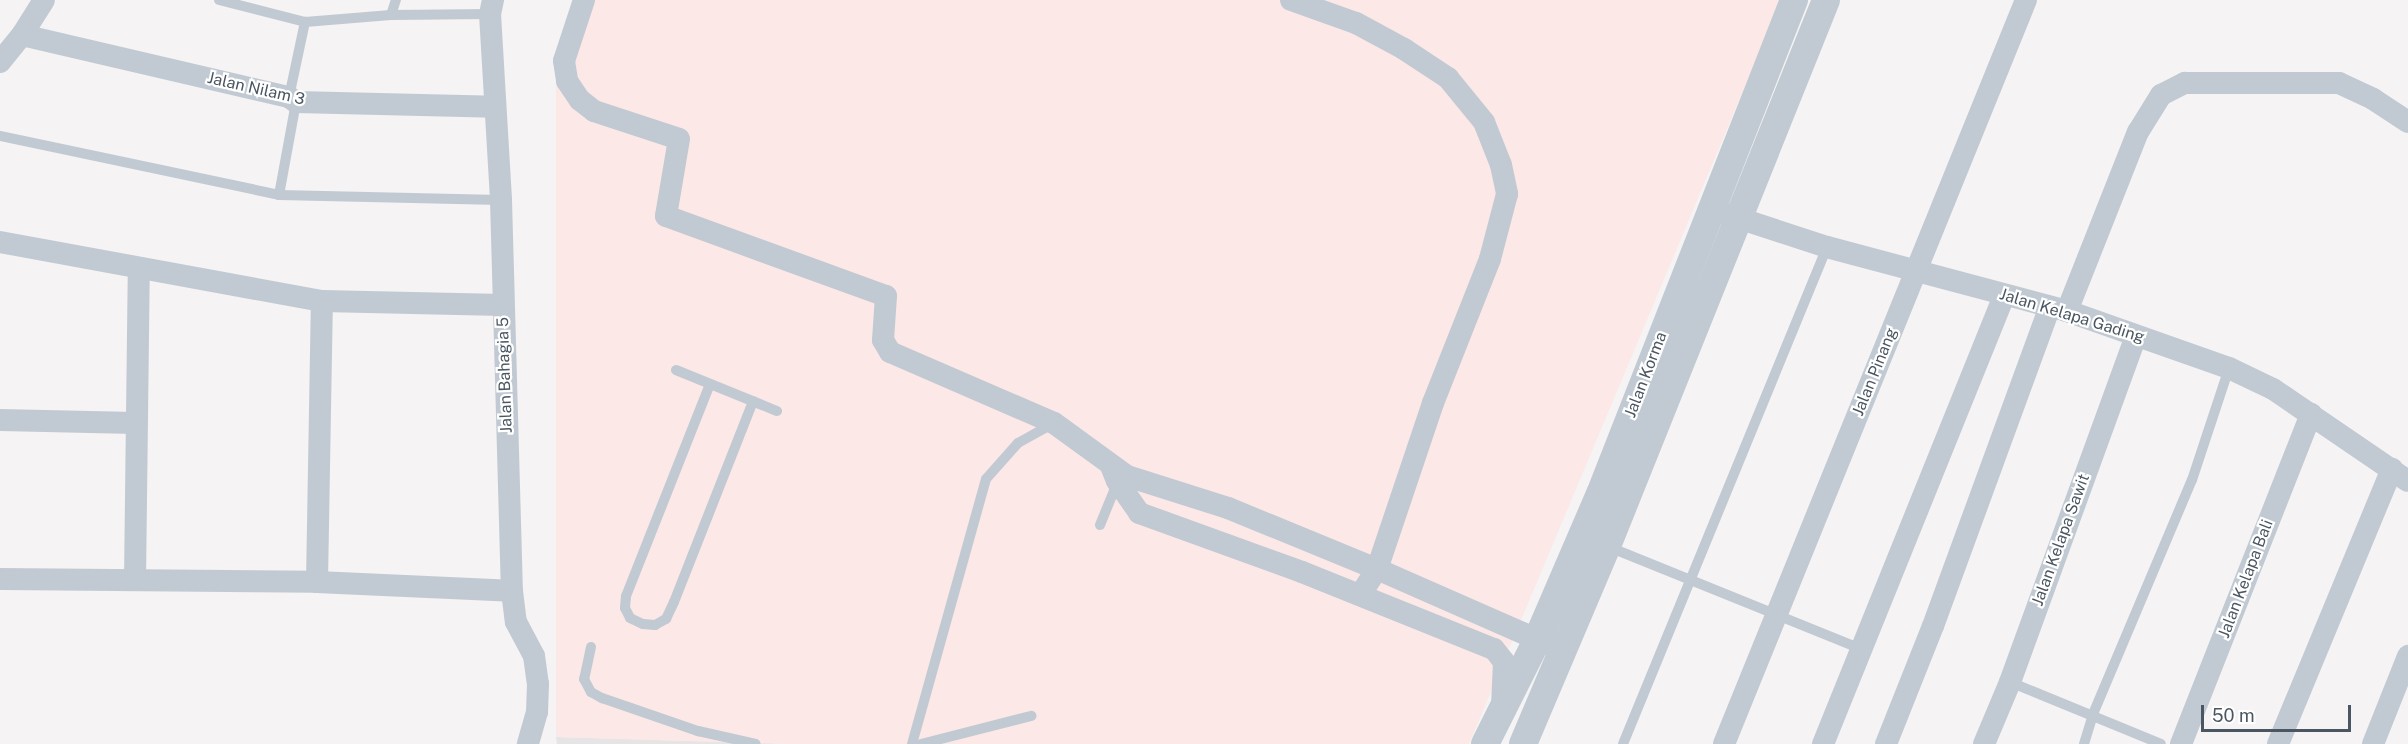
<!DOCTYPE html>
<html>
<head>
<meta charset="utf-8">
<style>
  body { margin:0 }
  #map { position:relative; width:2408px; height:744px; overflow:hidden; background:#f5f3f3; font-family:"Public Sans",sans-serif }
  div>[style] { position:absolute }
  .education>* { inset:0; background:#e6e4e5 }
  .medical>* { inset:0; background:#fce8e6 }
  .service>* { height:10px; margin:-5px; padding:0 5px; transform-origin:5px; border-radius:5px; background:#c1cad2 }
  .minor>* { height:22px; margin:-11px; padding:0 11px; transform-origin:11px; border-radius:11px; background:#c1cad2 }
  .tertiary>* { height:28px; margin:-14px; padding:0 14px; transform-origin:14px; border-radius:14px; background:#c1cad2 }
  span { translate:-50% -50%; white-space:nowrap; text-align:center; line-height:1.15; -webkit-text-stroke:4.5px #fff; paint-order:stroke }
  .street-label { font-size:16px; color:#4a5661 }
  .scale { position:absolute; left:2201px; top:705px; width:150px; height:27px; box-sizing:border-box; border:3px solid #4a5661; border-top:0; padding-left:8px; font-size:18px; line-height:21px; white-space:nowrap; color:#4a5661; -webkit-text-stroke:4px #fff; paint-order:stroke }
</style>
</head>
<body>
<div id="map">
  <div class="education">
    <i style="clip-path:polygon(556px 737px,792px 744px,557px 744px)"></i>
  </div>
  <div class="medical">
    <i style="clip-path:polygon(573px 0,1781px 0,1469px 744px,792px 744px,556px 737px,556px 57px)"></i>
  </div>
  <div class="service">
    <i style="left:219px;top:0;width:89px;rotate:14.3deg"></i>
    <i style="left:305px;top:22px;width:86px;rotate:-4.7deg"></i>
    <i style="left:391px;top:15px;width:99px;rotate:-0.6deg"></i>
    <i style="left:391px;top:15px;width:16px;rotate:-72deg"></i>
    <i style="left:289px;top:97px;width:77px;rotate:-78deg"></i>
    <i style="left:0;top:136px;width:285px;rotate:11.9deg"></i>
    <i style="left:279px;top:195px;width:222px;rotate:1.3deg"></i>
    <i style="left:279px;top:195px;width:95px;rotate:-79.6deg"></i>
    <i style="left:676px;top:370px;width:109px;rotate:22.1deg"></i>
    <i style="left:710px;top:384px;width:228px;rotate:111.6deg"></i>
    <i style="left:626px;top:596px;width:12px;rotate:95deg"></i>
    <i style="left:625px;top:608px;width:11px;rotate:63deg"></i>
    <i style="left:630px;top:618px;width:14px;rotate:25deg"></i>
    <i style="left:643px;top:624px;width:12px;rotate:5deg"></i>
    <i style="left:655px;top:625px;width:13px;rotate:-29deg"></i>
    <i style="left:666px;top:619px;width:19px;rotate:-65deg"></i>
    <i style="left:674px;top:602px;width:216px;rotate:-68.5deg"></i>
    <i style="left:1100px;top:525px;width:48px;rotate:-67.8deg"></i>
    <i style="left:1609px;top:547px;width:273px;rotate:22deg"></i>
    <i style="left:591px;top:647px;width:33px;rotate:102deg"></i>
    <i style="left:584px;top:679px;width:15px;rotate:62deg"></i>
    <i style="left:591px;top:692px;width:13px;rotate:29deg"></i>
    <i style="left:602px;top:698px;width:102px;rotate:19deg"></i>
    <i style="left:698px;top:731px;width:59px;rotate:12.6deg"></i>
    <i style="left:2010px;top:682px;width:163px;rotate:22.3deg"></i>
    <i style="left:912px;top:744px;width:275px;rotate:-74.4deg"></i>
    <i style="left:986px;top:479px;width:48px;rotate:-48.4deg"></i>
    <i style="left:1018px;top:443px;width:41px;rotate:-29.1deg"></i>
    <i style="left:921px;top:744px;width:114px;rotate:-14.3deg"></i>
    <i style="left:1623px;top:744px;width:537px;rotate:-67.68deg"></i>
    <i style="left:2084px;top:744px;width:31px;rotate:-73deg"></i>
    <i style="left:2093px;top:714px;width:254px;rotate:-67.1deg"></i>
    <i style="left:2192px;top:480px;width:118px;rotate:-71.7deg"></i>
  </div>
  <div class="minor">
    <i style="left:493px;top:0;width:14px;rotate:102deg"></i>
    <i style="left:490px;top:14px;width:186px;rotate:86.6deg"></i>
    <i style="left:501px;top:200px;width:391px;rotate:88.4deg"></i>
    <i style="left:512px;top:591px;width:31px;rotate:83deg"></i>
    <i style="left:516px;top:622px;width:38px;rotate:62deg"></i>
    <i style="left:534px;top:656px;width:28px;rotate:82deg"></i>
    <i style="left:538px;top:684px;width:28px;rotate:92deg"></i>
    <i style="left:537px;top:712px;width:33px;rotate:106deg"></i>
    <i style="left:584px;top:0;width:64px;rotate:108.2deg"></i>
    <i style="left:564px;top:61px;width:20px;rotate:81deg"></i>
    <i style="left:567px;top:81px;width:23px;rotate:56deg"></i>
    <i style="left:580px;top:100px;width:18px;rotate:38deg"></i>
    <i style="left:594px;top:111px;width:89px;rotate:18.2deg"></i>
    <i style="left:679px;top:139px;width:78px;rotate:99.6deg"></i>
    <i style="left:666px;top:216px;width:234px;rotate:20deg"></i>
    <i style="left:886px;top:296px;width:44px;rotate:93.9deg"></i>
    <i style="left:883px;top:340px;width:14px;rotate:60deg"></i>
    <i style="left:890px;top:352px;width:179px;rotate:23.4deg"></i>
    <i style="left:1054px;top:423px;width:90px;rotate:36deg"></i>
    <i style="left:1127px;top:476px;width:106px;rotate:17.6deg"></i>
    <i style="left:1228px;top:508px;width:161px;rotate:22.3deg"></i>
    <i style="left:1377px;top:569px;width:191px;rotate:23.7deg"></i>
    <i style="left:1291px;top:0;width:69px;rotate:19.5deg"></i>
    <i style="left:1356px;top:23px;width:55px;rotate:28.4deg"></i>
    <i style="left:1404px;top:49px;width:53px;rotate:33.4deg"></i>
    <i style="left:1448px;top:78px;width:57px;rotate:50.7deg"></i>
    <i style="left:1484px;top:122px;width:46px;rotate:68.4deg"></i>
    <i style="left:1501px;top:165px;width:30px;rotate:78deg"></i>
    <i style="left:1507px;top:194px;width:67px;rotate:104.7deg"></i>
    <i style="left:1490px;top:259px;width:155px;rotate:111.6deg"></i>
    <i style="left:1433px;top:403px;width:175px;rotate:108.6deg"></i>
    <i style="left:1377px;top:569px;width:31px;rotate:123deg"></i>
    <i style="left:22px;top:35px;width:274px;rotate:13.1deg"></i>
    <i style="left:289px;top:97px;width:9px;rotate:36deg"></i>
    <i style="left:296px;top:102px;width:198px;rotate:1.4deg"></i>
    <i style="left:0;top:62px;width:35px;rotate:-51deg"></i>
    <i style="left:22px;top:35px;width:41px;rotate:-57.8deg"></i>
    <i style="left:1723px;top:213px;width:109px;rotate:18.1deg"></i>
    <i style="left:1827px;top:247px;width:248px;rotate:14.9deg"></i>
    <i style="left:2067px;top:311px;width:172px;rotate:19.4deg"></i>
    <i style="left:2229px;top:368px;width:49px;rotate:25.5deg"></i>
    <i style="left:2273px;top:389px;width:163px;rotate:34.3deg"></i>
    <i style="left:0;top:242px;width:327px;rotate:10.4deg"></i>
    <i style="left:322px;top:301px;width:181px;rotate:1.3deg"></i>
    <i style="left:2067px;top:311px;width:193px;rotate:-68.4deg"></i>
    <i style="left:2138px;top:132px;width:44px;rotate:-58.1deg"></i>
    <i style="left:2161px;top:95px;width:27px;rotate:-27deg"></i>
    <i style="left:2185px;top:83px;width:154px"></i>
    <i style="left:2339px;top:83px;width:38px;rotate:25deg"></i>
    <i style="left:2373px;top:99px;width:42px;rotate:33.3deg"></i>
    <i style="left:0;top:420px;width:135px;rotate:1.3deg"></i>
    <i style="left:1111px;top:466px;width:16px;rotate:68deg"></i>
    <i style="left:1117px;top:481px;width:39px;rotate:55deg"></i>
    <i style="left:1139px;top:513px;width:173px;rotate:19.9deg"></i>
    <i style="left:1302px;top:572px;width:207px;rotate:21.9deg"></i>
    <i style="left:1494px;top:649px;width:16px;rotate:52deg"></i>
    <i style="left:1504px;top:662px;width:44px;rotate:92.6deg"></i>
    <i style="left:0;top:579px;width:317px;rotate:0.5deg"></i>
    <i style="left:317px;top:582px;width:195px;rotate:2.6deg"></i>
    <i style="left:135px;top:580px;width:312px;rotate:-89.3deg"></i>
    <i style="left:317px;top:582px;width:281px;rotate:-89deg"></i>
    <i style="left:1724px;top:744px;width:803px;rotate:-67.91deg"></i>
    <i style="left:1823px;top:744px;width:484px;rotate:-68deg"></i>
    <i style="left:1886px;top:744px;width:127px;rotate:-68.3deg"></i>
    <i style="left:1933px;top:626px;width:340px;rotate:-69.9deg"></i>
    <i style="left:1984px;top:744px;width:67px;rotate:-67.2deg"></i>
    <i style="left:2010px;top:682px;width:368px;rotate:-70deg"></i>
    <i style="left:2181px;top:744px;width:355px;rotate:-68.5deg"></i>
    <i style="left:2278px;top:744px;width:298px;rotate:-67.5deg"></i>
    <i style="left:2373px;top:744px;width:95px;rotate:-68.3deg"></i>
  </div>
  <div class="tertiary">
    <i style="left:1485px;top:744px;width:116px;rotate:-63.4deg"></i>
    <i style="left:1537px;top:640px;width:159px;rotate:-66.7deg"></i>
    <i style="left:1600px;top:494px;width:531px;rotate:-68.56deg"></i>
    <i style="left:1523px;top:744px;width:215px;rotate:-67deg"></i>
    <i style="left:1607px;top:546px;width:588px;rotate:-68.14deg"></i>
  </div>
  <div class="street-label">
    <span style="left:256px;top:89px;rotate:13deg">Jalan Nilam 3</span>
    <span style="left:2072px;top:316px;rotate:17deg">Jalan Kelapa Gading</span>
    <span style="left:1875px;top:372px;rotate:-68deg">Jalan Pinang</span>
    <span style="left:505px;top:375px;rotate:-92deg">Jalan Bahagia 5</span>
    <span style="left:1646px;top:375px;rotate:-69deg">Jalan Korma</span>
    <span style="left:2061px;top:540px;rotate:-70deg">Jalan Kelapa Sawit</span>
    <span style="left:2246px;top:579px;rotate:-69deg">Jalan Kelapa Bali</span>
  </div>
  <div class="scale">50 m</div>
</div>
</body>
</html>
